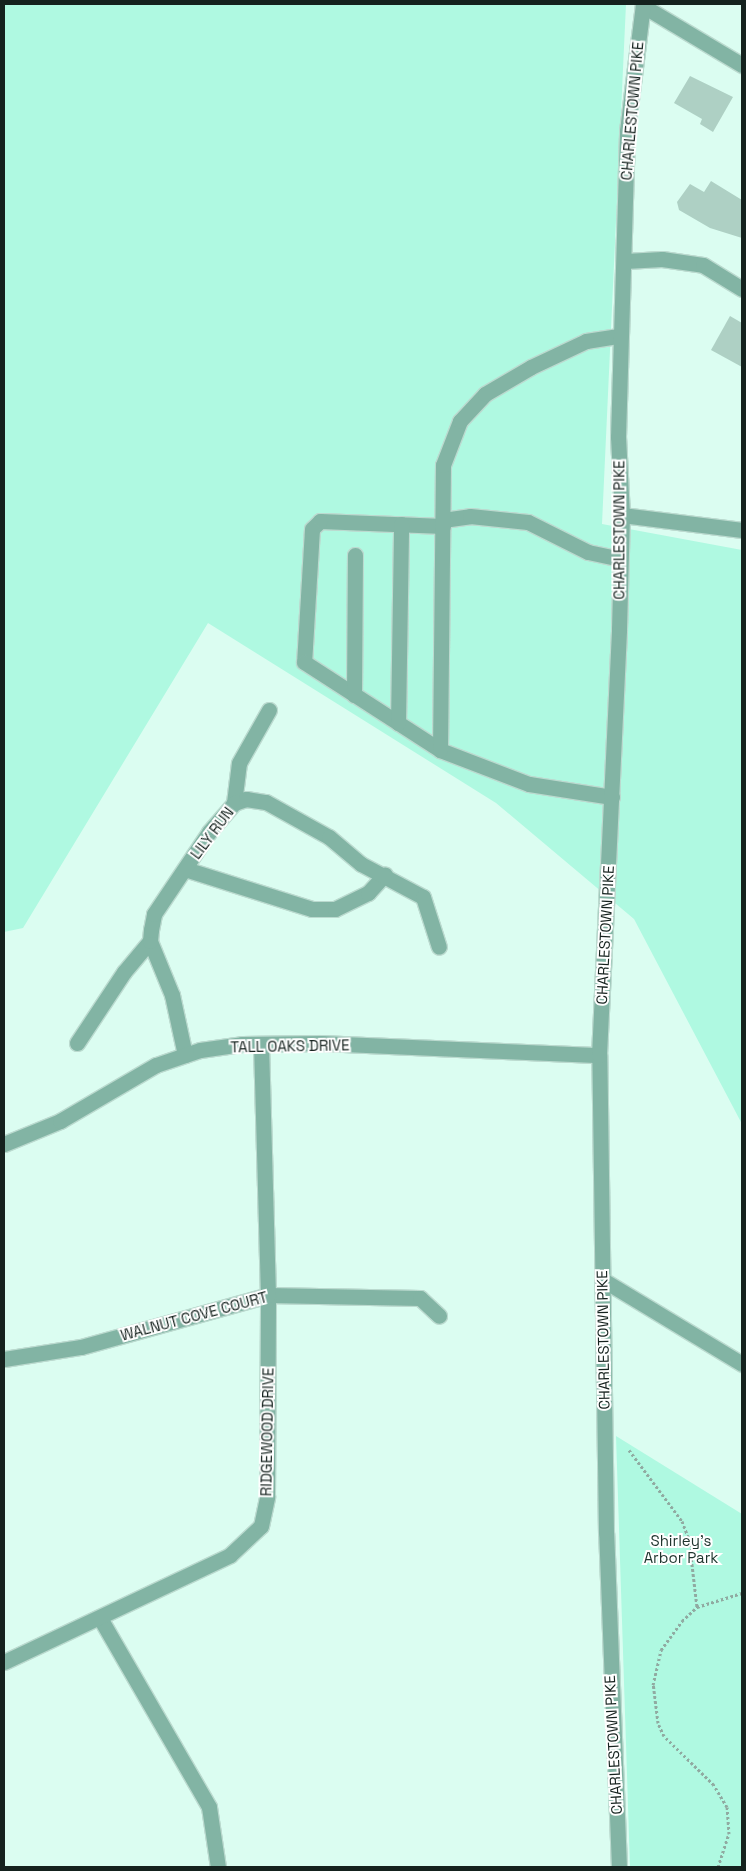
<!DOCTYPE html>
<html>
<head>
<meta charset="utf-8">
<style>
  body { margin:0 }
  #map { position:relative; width:746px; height:1871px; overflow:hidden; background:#dbfdf1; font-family:"Space Grotesk",sans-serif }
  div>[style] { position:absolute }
  .green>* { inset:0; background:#aff9e1 }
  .building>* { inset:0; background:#aed0c4 }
  .path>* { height:3px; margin-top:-1.5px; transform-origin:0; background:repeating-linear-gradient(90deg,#90aaa1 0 2.5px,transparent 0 5px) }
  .roads { filter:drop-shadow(1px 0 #bbdacf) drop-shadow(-1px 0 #bbdacf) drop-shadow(0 1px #bbdacf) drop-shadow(0 -1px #bbdacf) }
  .minor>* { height:15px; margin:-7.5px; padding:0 7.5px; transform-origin:7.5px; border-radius:7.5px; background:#82b4a4 }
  span { translate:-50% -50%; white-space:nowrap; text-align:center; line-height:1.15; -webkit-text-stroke:4px #fff; paint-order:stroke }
  .street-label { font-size:15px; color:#15221e }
  .park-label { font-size:15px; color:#1e352e }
  .frame { position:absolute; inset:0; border:5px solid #15221e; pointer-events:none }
</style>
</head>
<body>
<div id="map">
  <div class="green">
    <i style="clip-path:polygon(4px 4px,626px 4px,602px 524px,742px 550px,742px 1124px,634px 919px,496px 803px,208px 623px,23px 928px,4px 932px)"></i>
    <i style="clip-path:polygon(616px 1436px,742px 1514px,742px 1867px,630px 1867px)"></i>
  </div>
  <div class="building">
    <i style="clip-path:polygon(690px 76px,733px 97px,713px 132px,700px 124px,702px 119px,674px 103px)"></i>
    <i style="clip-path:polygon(711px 181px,742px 200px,742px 238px,710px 228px,679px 210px,677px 202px,690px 184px,704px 192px)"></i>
    <i style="clip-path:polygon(730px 316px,742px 323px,742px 367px,711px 350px)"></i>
  </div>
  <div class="path">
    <i style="left:629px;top:1450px;width:89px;rotate:53.3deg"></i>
    <i style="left:682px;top:1521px;width:19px;rotate:69deg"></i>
    <i style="left:689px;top:1539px;width:68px;rotate:83.3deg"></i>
    <i style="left:718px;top:1867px;width:35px;rotate:-72deg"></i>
    <i style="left:729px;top:1834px;width:27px;rotate:-94deg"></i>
    <i style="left:727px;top:1807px;width:26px;rotate:-121deg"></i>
    <i style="left:714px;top:1785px;width:70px;rotate:-135.6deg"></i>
    <i style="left:664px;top:1736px;width:14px;rotate:-115deg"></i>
    <i style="left:658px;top:1723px;width:38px;rotate:-97deg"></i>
    <i style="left:653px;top:1685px;width:36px;rotate:-77deg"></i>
    <i style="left:661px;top:1650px;width:36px;rotate:-54deg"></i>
    <i style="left:682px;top:1621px;width:21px;rotate:-43deg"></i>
    <i style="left:697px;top:1607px;width:47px;rotate:-17.3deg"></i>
  </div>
  <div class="roads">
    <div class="minor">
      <i style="left:643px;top:6px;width:115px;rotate:30.8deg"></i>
      <i style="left:625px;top:261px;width:37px;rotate:-3deg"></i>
      <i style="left:662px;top:259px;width:41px;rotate:8.3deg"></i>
      <i style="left:703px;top:265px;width:46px;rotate:31.6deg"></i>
      <i style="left:622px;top:515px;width:121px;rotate:7.1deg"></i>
      <i style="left:443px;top:520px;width:27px;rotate:-8deg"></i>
      <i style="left:470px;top:516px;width:58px;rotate:5.9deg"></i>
      <i style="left:528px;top:522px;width:67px;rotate:26.6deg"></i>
      <i style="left:588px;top:552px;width:33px;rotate:12deg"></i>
      <i style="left:443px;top:526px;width:123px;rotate:-177.7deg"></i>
      <i style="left:320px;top:521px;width:11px;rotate:135deg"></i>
      <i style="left:312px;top:529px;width:133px;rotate:93.4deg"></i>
      <i style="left:304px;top:662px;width:162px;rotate:32.9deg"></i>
      <i style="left:440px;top:750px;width:95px;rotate:20.9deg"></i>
      <i style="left:529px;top:784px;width:84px;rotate:8.9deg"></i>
      <i style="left:354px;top:695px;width:140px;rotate:-89.6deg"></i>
      <i style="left:398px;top:723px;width:199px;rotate:-89.1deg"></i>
      <i style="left:440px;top:750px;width:285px;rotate:-89.4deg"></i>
      <i style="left:443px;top:465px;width:47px;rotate:-68.9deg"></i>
      <i style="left:460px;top:421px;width:37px;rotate:-47deg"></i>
      <i style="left:485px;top:394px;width:53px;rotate:-30.4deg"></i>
      <i style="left:531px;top:367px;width:61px;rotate:-25.3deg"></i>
      <i style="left:586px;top:341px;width:33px;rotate:-9deg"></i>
      <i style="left:234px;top:803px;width:40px;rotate:-82.9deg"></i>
      <i style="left:239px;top:763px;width:61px;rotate:-60.5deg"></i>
      <i style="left:185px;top:869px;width:133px;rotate:17.5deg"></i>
      <i style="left:312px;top:909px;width:23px"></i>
      <i style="left:335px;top:909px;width:37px;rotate:-26deg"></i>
      <i style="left:368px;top:893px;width:25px;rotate:-48deg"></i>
      <i style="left:77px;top:1043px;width:85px;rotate:-56.5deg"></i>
      <i style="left:124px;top:972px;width:40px;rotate:-50deg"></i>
      <i style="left:185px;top:1055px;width:61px;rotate:-102.2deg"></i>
      <i style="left:172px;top:995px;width:58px;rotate:-112.2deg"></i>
      <i style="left:150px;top:941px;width:11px;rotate:-85deg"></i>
      <i style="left:151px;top:930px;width:16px;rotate:-79deg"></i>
      <i style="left:154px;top:914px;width:99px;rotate:-56.1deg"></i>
      <i style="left:209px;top:832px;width:38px;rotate:-49deg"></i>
      <i style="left:234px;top:803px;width:13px;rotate:-18deg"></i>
      <i style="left:246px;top:799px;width:20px;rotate:9deg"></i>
      <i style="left:266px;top:802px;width:72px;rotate:29.1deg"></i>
      <i style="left:329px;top:837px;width:42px;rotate:40.2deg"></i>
      <i style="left:361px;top:864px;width:70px;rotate:28deg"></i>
      <i style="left:423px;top:897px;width:52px;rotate:72.3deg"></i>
      <i style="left:4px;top:1144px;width:61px;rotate:-22.3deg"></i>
      <i style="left:60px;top:1121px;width:111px;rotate:-30.3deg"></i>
      <i style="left:156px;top:1065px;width:46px;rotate:-18.8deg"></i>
      <i style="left:200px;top:1050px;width:42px;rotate:-8.1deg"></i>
      <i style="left:242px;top:1044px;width:80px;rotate:-0.7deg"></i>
      <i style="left:322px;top:1043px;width:277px;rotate:2.5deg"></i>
      <i style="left:603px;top:1280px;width:162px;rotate:31.1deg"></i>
      <i style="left:4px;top:1359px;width:78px;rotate:-8.9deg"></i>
      <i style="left:81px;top:1347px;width:194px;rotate:-15.5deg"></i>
      <i style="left:268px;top:1295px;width:152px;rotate:1.1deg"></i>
      <i style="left:420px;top:1298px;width:26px;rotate:43deg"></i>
      <i style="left:100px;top:1618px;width:218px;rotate:60deg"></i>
      <i style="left:209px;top:1807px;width:61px;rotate:81.5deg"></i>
      <i style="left:4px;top:1662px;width:250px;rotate:-25.3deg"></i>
      <i style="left:230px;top:1555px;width:42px;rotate:-43.1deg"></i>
      <i style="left:261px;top:1526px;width:30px;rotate:-78deg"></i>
      <i style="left:267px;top:1497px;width:202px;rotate:-89.7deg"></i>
      <i style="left:268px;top:1295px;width:251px;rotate:-91.6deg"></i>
      <i style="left:619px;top:1867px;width:334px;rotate:-92.2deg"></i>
      <i style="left:606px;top:1533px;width:478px;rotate:-90.8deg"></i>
      <i style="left:599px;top:1055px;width:426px;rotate:-87.3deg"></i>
      <i style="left:619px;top:629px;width:114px;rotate:-88.5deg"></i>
      <i style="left:622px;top:515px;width:78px;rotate:-92.9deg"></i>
      <i style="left:618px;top:437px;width:306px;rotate:-88.3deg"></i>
      <i style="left:627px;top:131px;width:128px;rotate:-82.8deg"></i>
    </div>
  </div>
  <div class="street-label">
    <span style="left:632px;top:111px;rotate:-85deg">CHARLESTOWN PIKE</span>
    <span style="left:619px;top:530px;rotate:-90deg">CHARLESTOWN PIKE</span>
    <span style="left:212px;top:833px;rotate:-53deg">LILY RUN</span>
    <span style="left:605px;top:935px;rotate:-87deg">CHARLESTOWN PIKE</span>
    <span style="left:290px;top:1046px;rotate:-1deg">TALL OAKS DRIVE</span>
    <span style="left:194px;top:1316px;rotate:-15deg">WALNUT COVE COURT</span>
    <span style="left:603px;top:1340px;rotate:-91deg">CHARLESTOWN PIKE</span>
    <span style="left:267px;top:1432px;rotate:-89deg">RIDGEWOOD DRIVE</span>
    <span style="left:613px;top:1745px;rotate:-93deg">CHARLESTOWN PIKE</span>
  </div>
  <div class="park-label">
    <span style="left:681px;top:1549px">Shirley's<br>Arbor Park</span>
  </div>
  <div class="frame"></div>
</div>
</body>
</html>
